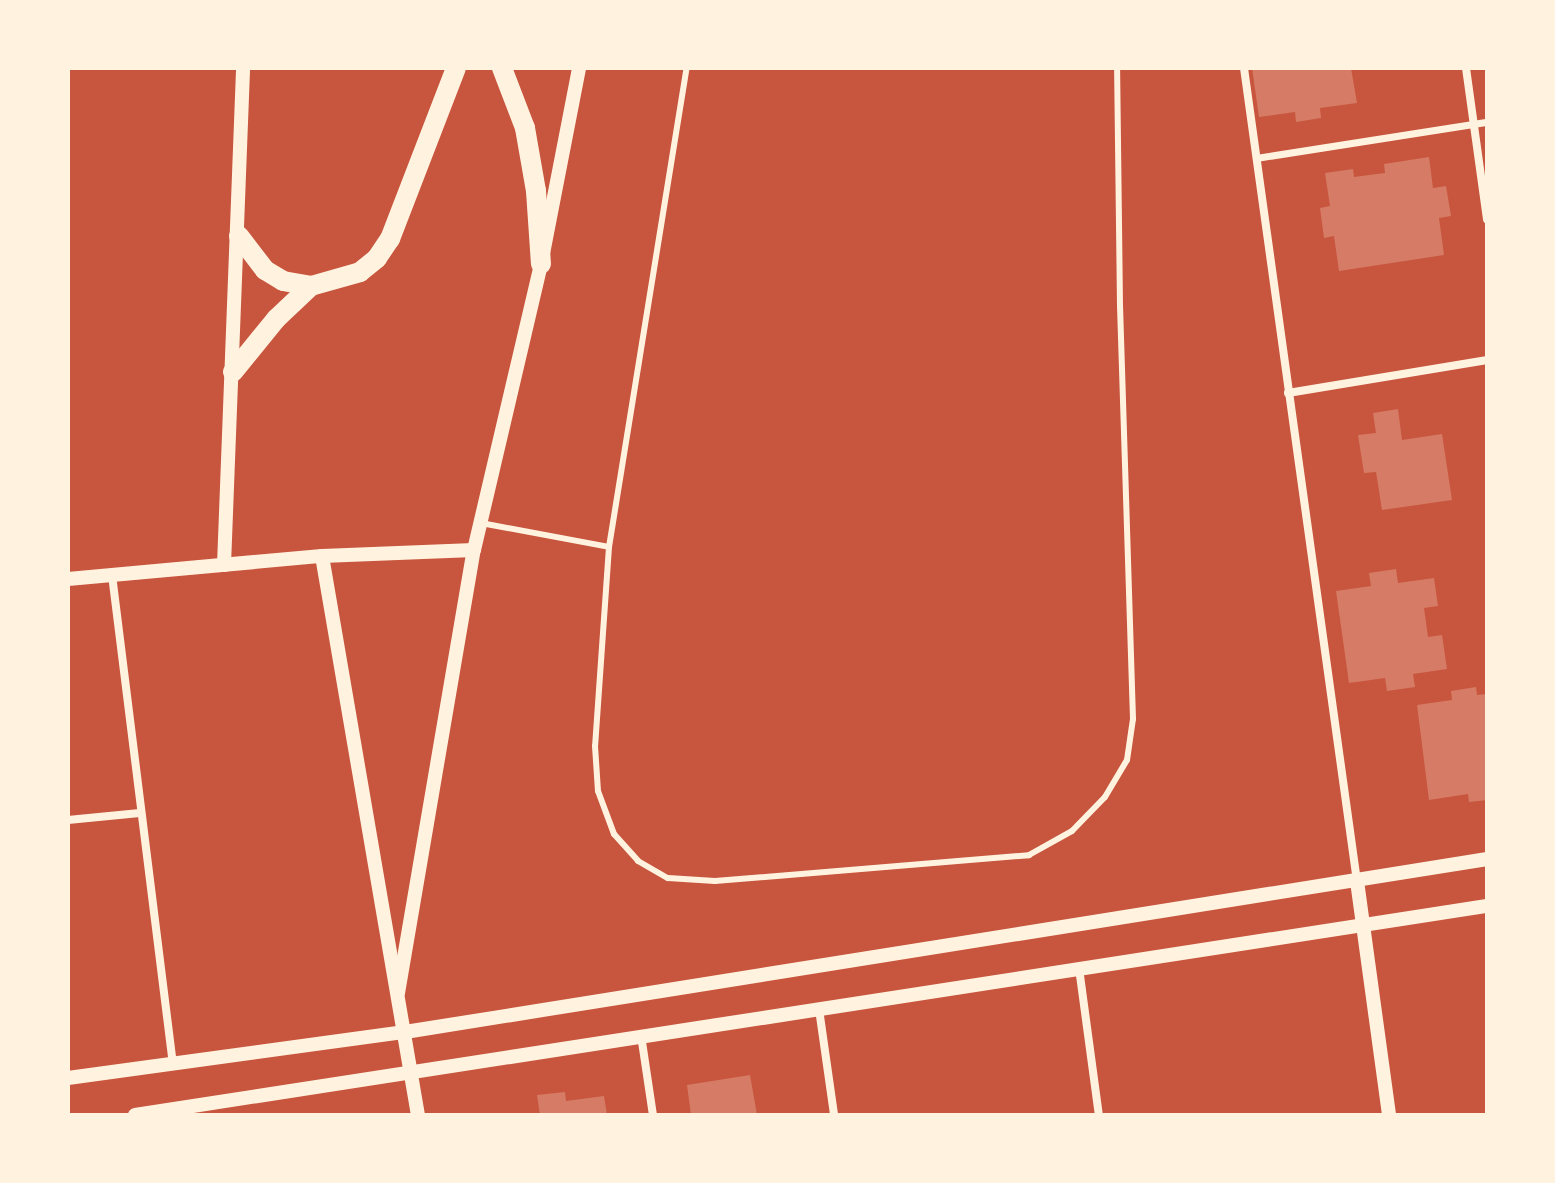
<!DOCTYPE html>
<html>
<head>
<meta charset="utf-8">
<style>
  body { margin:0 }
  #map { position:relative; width:1555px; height:1183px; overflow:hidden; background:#c8553d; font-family:"PT Sans",sans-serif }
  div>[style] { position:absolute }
  .building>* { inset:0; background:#d67c66 }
  .service>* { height:6px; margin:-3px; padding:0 3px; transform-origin:3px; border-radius:3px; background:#fff3e0 }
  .pedestrian>* { height:7px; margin:-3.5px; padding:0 3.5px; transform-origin:3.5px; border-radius:3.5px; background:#fff3e0 }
  .minor>* { height:8px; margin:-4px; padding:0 4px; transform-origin:4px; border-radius:4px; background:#fff3e0 }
  .tertiary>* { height:14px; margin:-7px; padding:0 7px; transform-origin:7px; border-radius:7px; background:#fff3e0 }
  .primary>* { height:20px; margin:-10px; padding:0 10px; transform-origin:10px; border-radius:10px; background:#fff3e0 }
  span { translate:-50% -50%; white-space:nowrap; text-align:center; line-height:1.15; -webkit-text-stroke:7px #fff3e0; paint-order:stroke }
  .frame { position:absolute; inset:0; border:70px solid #fff3e0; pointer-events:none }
</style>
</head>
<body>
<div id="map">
  <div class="building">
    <i style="clip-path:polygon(1252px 68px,1351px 68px,1357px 103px,1320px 108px,1321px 118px,1296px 122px,1295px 112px,1259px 117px)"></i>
    <i style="clip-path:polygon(1429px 157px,1433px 188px,1446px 186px,1451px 216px,1439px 218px,1444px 255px,1339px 271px,1334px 236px,1324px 238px,1320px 208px,1330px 206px,1325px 173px,1353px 169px,1354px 177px,1385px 173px,1384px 164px)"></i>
    <i style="clip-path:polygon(1398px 409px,1402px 440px,1442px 434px,1452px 500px,1382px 510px,1376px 472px,1364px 473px,1358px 435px,1376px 433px,1373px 413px)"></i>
    <i style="clip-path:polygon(1396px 569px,1398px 583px,1434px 578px,1438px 606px,1424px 608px,1428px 637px,1442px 635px,1447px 669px,1413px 674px,1415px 687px,1387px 691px,1385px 678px,1349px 683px,1336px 591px,1371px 586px,1369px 573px)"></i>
    <i style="clip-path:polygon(1476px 687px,1477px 695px,1487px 694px,1487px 800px,1469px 802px,1468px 794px,1429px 800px,1417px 705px,1452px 700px,1451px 691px)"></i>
    <i style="clip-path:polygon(750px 1075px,757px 1115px,691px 1115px,687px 1085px)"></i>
    <i style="clip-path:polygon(565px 1092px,566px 1101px,604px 1096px,607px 1115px,540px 1115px,537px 1095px)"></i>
  </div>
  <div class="service">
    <i style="left:481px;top:523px;width:130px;rotate:10.6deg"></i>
    <i style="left:609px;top:547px;width:485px;rotate:-80.8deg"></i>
    <i style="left:609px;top:547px;width:199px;rotate:94deg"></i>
    <i style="left:595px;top:746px;width:45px;rotate:86.2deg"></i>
    <i style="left:598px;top:791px;width:46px;rotate:69.6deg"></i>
    <i style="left:614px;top:834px;width:36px;rotate:48deg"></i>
    <i style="left:638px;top:861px;width:34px;rotate:30deg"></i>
    <i style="left:668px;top:878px;width:47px;rotate:3.7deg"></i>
    <i style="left:715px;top:881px;width:315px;rotate:-4.7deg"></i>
    <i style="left:1029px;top:855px;width:49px;rotate:-29.2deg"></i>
    <i style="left:1072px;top:831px;width:47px;rotate:-45.9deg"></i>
    <i style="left:1105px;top:797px;width:43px;rotate:-59.3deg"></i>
    <i style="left:1127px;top:760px;width:41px;rotate:-81.7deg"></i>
    <i style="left:1133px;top:719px;width:413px;rotate:-91.8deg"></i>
    <i style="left:1120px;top:306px;width:238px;rotate:-90.7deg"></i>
  </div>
  <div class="pedestrian">
    <i style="left:1256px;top:158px;width:234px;rotate:-8.9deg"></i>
  </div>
  <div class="minor">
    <i style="left:1244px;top:68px;width:821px;rotate:82.09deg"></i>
    <i style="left:1466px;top:68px;width:153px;rotate:82.1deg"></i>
    <i style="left:1288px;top:393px;width:202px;rotate:-9.4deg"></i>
    <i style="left:112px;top:575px;width:493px;rotate:82.9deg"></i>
    <i style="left:68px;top:820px;width:72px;rotate:-5.6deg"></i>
    <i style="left:1079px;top:968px;width:148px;rotate:82.3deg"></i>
    <i style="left:819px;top:1009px;width:107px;rotate:81.9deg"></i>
    <i style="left:641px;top:1035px;width:81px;rotate:81.5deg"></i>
  </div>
  <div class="tertiary">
    <i style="left:322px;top:556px;width:567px;rotate:80.26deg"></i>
    <i style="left:224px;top:565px;width:497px;rotate:-87.8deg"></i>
    <i style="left:68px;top:579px;width:255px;rotate:-5.2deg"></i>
    <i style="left:322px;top:556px;width:152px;rotate:-2.3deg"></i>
    <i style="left:1357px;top:881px;width:236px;rotate:82.2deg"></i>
    <i style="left:398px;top:993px;width:449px;rotate:-80.3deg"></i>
    <i style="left:474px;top:550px;width:294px;rotate:-76.8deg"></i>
    <i style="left:541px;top:264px;width:200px;rotate:-79deg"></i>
    <i style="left:68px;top:1078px;width:340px;rotate:-7.8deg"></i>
    <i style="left:405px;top:1032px;width:1096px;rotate:-9.08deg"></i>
    <i style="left:135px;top:1115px;width:1368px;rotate:-8.79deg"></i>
  </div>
  <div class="primary">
    <i style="left:502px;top:68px;width:64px;rotate:69deg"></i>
    <i style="left:525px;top:128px;width:64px;rotate:80.1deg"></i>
    <i style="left:536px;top:191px;width:73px;rotate:86.1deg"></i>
    <i style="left:239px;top:236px;width:43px;rotate:52.6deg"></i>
    <i style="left:265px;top:270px;width:21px;rotate:31deg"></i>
    <i style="left:283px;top:281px;width:28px;rotate:10deg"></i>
    <i style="left:311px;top:286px;width:51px;rotate:-15.9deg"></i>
    <i style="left:360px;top:272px;width:22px;rotate:-39deg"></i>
    <i style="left:377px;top:258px;width:23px;rotate:-56deg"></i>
    <i style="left:390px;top:239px;width:183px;rotate:-68.9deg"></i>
    <i style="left:233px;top:372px;width:68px;rotate:-50.9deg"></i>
    <i style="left:276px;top:319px;width:48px;rotate:-43.3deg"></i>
  </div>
  <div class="frame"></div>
</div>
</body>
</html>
